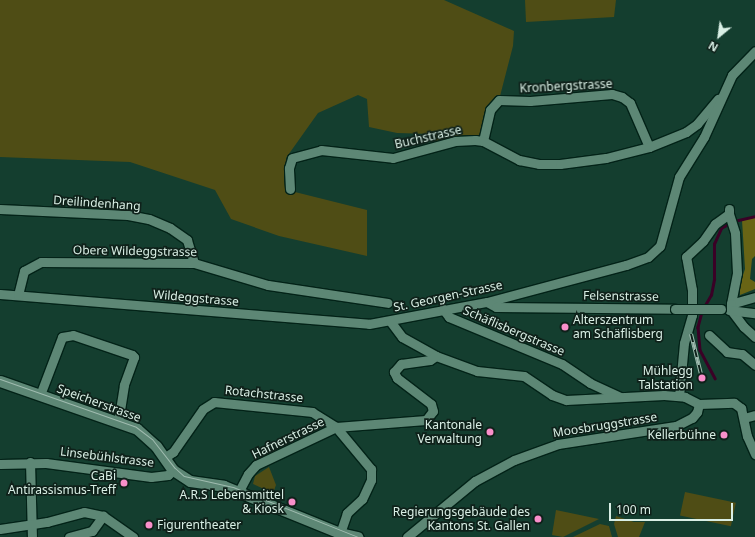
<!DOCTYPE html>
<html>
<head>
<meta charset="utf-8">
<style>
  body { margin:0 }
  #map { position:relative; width:755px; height:537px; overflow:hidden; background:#143e2f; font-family:"Noto Sans",sans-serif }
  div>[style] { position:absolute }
  .green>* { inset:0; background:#4f4d15; transform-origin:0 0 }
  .forest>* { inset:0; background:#686415 }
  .stream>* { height:2.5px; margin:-1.25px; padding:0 1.25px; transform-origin:1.25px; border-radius:1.25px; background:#3a0126 }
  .roads { filter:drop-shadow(1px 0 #032318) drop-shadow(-1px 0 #032318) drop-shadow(0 1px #032318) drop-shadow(0 -1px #032318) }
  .minor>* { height:9px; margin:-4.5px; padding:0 4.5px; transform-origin:4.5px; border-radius:4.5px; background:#5d8775 }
  .secondary>* { height:11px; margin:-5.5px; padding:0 5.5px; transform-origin:5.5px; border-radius:5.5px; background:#5d8775 }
  .tram>* { height:1px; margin:-0.5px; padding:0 0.5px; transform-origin:0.5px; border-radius:0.5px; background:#a0bcb0 }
  .rail>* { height:4px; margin-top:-2px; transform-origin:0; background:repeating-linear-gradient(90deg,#0f211a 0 8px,#a0bcb0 0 16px); box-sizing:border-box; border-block:1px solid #a0bcb0 }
  .bridges { filter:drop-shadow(1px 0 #032318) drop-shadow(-1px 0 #032318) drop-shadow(0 1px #032318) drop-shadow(0 -1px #032318) }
  .minor-bridge>* { height:9px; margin:-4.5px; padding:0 4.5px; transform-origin:4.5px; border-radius:4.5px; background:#5d8775 }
  .dots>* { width:11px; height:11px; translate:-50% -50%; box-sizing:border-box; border:2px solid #0f211a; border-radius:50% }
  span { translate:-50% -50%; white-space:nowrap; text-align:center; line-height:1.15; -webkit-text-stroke:3.5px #0f211a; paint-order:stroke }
  .street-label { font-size:12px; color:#d9efe5 }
  .poi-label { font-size:12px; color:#d9efe5 }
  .left { translate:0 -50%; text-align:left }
  .right { translate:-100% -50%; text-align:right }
  .north { position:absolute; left:699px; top:16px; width:40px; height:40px; -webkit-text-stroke:3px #0f211a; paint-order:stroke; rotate:209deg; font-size:11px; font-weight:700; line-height:16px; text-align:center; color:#d9efe5 }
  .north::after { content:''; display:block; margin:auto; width:14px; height:18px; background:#d9efe5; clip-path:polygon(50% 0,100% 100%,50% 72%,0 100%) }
  .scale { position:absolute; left:609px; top:503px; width:124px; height:18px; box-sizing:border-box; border:2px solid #d9efe5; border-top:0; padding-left:5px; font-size:12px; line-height:14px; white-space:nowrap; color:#d9efe5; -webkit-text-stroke:3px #0f211a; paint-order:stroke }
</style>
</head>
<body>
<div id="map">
  <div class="green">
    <i style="clip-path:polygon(0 0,444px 0,514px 31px,513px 46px,499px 100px,484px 136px,438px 147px,432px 134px,397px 133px,369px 127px,367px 99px,358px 95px,318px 113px,286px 158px,287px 190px,367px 210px,367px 256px,279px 236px,231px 219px,215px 190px,130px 162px,0 157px)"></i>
    <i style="clip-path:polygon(525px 0,616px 0,614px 17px,526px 22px)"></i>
    <i style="clip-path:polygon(269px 467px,276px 485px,273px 493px,253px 484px,255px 476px)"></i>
    <i style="left:685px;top:492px;width:52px;height:24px;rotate:12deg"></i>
    <i style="clip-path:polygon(556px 510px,599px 519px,563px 537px,552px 535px)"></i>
    <i style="clip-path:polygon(616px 516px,634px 522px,645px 522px,639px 537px,618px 537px,614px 524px)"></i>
    <i style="clip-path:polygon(600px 524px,609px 526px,612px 537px,573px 537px)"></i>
  </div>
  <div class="forest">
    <i style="clip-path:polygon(755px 217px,755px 256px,752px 259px,750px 279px,755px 282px,755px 289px,740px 295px,739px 287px,745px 269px,742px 220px)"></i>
  </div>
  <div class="stream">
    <i style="left:734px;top:221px;width:22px;rotate:-13deg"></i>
    <i style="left:704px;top:307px;width:14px;rotate:-60deg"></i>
    <i style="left:711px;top:295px;width:16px;rotate:-79deg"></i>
    <i style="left:714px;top:279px;width:35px;rotate:-90deg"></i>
    <i style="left:714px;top:244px;width:17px;rotate:-66deg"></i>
    <i style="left:721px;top:228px;width:10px;rotate:-29deg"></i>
    <i style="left:702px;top:312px;width:16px;rotate:105deg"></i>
    <i style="left:698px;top:327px;width:23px;rotate:85deg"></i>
    <i style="left:700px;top:350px;width:32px;rotate:62deg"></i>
  </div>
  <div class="roads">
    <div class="minor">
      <i style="left:483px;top:141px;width:32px;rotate:-77deg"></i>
      <i style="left:490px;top:110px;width:13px;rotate:-48deg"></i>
      <i style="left:499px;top:100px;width:31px;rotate:2deg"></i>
      <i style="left:530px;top:101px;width:82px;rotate:-4.9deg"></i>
      <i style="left:612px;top:94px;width:10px;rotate:17deg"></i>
      <i style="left:622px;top:97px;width:10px;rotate:37deg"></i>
      <i style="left:630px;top:103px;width:48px;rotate:66.6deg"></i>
      <i style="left:290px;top:189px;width:21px;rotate:-93deg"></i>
      <i style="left:289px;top:168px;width:10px;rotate:-73deg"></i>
      <i style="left:292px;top:158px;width:30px;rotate:-15deg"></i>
      <i style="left:321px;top:150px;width:72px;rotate:6.3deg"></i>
      <i style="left:393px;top:158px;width:64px;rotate:-15.3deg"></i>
      <i style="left:455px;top:141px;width:20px;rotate:-3deg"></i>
      <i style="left:475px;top:140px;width:8px;rotate:7deg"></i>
      <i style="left:483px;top:141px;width:41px;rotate:27.8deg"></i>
      <i style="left:519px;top:160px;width:20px;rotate:11deg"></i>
      <i style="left:539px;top:164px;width:21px"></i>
      <i style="left:560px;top:164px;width:46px;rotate:-7.4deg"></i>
      <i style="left:606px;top:158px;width:44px;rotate:-14.3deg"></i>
      <i style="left:649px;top:147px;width:40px;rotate:-22deg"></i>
      <i style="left:686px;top:132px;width:14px;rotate:-36deg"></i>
      <i style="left:697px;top:124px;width:33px;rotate:-50deg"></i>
      <i style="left:0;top:209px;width:128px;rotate:2.7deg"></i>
      <i style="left:128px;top:215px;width:21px;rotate:11deg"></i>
      <i style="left:149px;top:219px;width:23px;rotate:23deg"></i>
      <i style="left:170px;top:228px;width:21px;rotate:35deg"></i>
      <i style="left:187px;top:240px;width:24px;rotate:73deg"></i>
      <i style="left:729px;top:214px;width:20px;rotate:72deg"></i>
      <i style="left:735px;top:233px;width:40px;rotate:87.1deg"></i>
      <i style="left:737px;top:273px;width:32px;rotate:101deg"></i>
      <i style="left:0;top:294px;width:370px;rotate:4.6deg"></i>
      <i style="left:369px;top:324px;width:120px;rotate:-10.6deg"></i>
      <i style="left:487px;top:302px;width:144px;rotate:-14.9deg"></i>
      <i style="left:626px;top:265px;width:23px;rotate:-20deg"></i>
      <i style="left:648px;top:257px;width:16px;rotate:-43deg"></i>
      <i style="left:660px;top:246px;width:72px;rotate:-74.6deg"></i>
      <i style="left:679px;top:177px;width:47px;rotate:-58deg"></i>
      <i style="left:704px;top:137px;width:68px;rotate:-65.7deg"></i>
      <i style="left:732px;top:75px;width:33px;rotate:-46deg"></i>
      <i style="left:18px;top:295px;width:25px;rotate:-76deg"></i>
      <i style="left:24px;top:271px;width:19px;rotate:-28deg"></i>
      <i style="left:41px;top:262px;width:153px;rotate:0.4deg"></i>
      <i style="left:194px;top:263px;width:77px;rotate:16.6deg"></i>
      <i style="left:268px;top:285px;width:121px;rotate:8.5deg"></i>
      <i style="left:755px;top:297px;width:25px;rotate:164deg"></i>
      <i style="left:731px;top:304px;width:6px;rotate:90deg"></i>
      <i style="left:731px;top:310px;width:21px;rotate:53deg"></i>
      <i style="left:744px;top:327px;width:15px;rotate:42deg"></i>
      <i style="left:487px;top:302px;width:10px;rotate:29deg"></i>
      <i style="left:496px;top:307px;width:179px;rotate:0.6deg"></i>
      <i style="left:443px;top:309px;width:10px;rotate:53deg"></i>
      <i style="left:449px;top:317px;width:122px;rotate:22.6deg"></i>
      <i style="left:562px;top:364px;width:34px;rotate:34deg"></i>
      <i style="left:590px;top:383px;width:33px;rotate:25deg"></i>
      <i style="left:729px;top:310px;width:26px;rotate:7deg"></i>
      <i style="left:390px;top:321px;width:20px;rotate:53deg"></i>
      <i style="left:402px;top:337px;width:39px;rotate:29deg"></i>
      <i style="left:436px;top:356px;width:44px;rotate:20.1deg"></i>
      <i style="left:477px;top:371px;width:47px;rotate:6.1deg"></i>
      <i style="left:524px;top:376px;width:34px;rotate:34deg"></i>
      <i style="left:552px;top:395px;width:15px;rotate:20deg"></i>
      <i style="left:566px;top:400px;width:98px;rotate:-2.9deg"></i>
      <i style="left:664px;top:395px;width:21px;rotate:5deg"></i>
      <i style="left:685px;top:397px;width:16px;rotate:27deg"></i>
      <i style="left:699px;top:404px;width:35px;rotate:-2deg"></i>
      <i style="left:734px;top:403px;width:9px;rotate:36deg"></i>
      <i style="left:741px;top:408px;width:29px;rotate:78deg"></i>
      <i style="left:747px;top:436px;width:20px;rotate:66deg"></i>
      <i style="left:709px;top:335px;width:25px;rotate:43deg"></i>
      <i style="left:727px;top:352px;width:15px;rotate:8deg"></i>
      <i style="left:742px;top:354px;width:17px;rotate:40deg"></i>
      <i style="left:40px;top:395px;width:62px;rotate:-69.2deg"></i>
      <i style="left:62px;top:337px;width:11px;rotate:-10deg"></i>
      <i style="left:73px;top:335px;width:62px;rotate:18.7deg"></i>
      <i style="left:132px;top:355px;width:3px;rotate:45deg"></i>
      <i style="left:134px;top:357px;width:30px;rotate:110deg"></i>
      <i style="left:124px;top:385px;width:37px;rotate:99deg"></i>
      <i style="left:679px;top:396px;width:53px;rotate:-84.6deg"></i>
      <i style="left:684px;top:343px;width:29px;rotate:-74deg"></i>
      <i style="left:692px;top:315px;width:25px;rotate:-90deg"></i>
      <i style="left:692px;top:290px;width:34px;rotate:-100deg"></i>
      <i style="left:686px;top:257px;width:23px;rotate:-43deg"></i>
      <i style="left:703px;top:241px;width:21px;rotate:-55deg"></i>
      <i style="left:715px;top:224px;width:17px;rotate:-36deg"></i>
      <i style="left:729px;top:214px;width:5px;rotate:-90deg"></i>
      <i style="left:744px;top:418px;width:11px;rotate:-15deg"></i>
      <i style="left:164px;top:458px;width:11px;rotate:-34deg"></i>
      <i style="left:173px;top:452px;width:52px;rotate:-55.1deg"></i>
      <i style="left:203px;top:409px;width:13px;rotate:-32deg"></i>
      <i style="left:214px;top:402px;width:99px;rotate:5.8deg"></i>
      <i style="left:312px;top:412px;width:28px;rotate:32deg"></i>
      <i style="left:336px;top:427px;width:55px;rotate:50.2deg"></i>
      <i style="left:371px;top:469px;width:11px;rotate:90deg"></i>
      <i style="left:371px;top:480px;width:21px;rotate:115deg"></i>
      <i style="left:362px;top:499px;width:21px;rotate:137deg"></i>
      <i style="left:347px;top:513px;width:21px;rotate:109deg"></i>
      <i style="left:30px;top:462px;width:75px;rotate:88.5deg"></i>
      <i style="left:0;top:464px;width:46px;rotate:-1.2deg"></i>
      <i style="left:46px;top:463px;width:106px;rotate:7.6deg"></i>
      <i style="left:151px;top:477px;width:17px;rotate:-7deg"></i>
      <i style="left:168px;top:475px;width:7px;rotate:-45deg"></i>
      <i style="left:239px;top:491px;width:19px;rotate:-62deg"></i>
      <i style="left:248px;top:474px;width:12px;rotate:-48deg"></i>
      <i style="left:256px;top:465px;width:89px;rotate:-25.4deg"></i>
      <i style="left:336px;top:427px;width:90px;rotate:-4.4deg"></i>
      <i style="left:426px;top:420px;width:11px;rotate:-52deg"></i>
      <i style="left:433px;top:411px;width:7px;rotate:-106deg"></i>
      <i style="left:431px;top:404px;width:43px;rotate:-142.6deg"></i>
      <i style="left:397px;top:378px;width:7px;rotate:-117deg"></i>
      <i style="left:394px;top:372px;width:11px;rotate:-49deg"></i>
      <i style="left:401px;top:364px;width:29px;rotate:-8deg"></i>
      <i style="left:430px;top:360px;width:7px;rotate:-34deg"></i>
      <i style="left:0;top:529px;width:48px;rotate:-8.5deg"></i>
      <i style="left:47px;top:522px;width:38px;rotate:-15deg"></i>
      <i style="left:84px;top:512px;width:19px;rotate:12deg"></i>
      <i style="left:103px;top:516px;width:37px;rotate:35deg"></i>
      <i style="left:69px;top:537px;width:24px;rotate:-15deg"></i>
      <i style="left:92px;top:531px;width:19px;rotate:-54deg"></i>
      <i style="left:407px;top:537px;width:88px;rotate:-39.5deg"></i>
      <i style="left:475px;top:481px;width:44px;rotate:-28.3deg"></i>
      <i style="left:514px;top:460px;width:47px;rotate:-20deg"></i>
      <i style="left:558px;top:444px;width:119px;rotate:-8.7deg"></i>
      <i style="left:676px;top:426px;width:18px;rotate:-27deg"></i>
      <i style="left:692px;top:418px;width:8px;rotate:-50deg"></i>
      <i style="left:697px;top:412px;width:8px;rotate:-76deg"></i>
    </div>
    <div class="secondary">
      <i style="left:0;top:381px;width:145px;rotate:19.3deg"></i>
      <i style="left:137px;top:429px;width:25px;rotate:42deg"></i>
      <i style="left:156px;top:446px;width:29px;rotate:55deg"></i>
      <i style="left:173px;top:470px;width:20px;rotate:33deg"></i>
      <i style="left:190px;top:481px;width:34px;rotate:8deg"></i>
      <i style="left:224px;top:486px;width:125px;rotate:22.1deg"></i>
      <i style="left:340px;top:533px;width:18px;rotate:13deg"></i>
    </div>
  </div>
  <div class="tram">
    <i style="left:0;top:379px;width:144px;rotate:19.4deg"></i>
    <i style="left:136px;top:427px;width:20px;rotate:37deg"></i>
    <i style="left:152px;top:439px;width:37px;rotate:52deg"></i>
    <i style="left:175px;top:468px;width:12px;rotate:42deg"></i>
    <i style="left:184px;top:476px;width:50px;rotate:12.7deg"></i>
    <i style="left:233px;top:487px;width:135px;rotate:21.8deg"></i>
  </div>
  <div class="rail">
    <i style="left:691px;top:334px;width:45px;rotate:76deg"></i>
  </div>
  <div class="bridges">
    <div class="minor-bridge">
      <i style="left:675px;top:309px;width:46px"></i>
    </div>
  </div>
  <div class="dots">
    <i style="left:565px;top:327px;background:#f98fca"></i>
    <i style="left:702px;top:378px;background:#f98fca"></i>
    <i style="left:490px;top:432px;background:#f98fca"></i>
    <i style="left:724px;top:435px;background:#f98fca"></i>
    <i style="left:124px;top:483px;background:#f98fca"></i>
    <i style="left:292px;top:502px;background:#f98fca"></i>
    <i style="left:538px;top:519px;background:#f98fca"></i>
    <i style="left:149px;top:525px;background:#f98fca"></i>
  </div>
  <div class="street-label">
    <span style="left:566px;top:86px;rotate:-3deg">Kronbergstrasse</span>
    <span style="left:428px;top:137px;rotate:-13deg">Buchstrasse</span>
    <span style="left:97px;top:203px;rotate:4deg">Dreilindenhang</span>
    <span style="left:135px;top:251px;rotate:1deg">Obere Wildeggstrasse</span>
    <span style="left:448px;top:296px;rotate:-12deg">St. Georgen-Strasse</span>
    <span style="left:621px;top:296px;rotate:1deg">Felsenstrasse</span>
    <span style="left:196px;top:298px;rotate:5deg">Wildeggstrasse</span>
    <span style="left:514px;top:331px;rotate:23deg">Schäflisbergstrasse</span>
    <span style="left:264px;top:394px;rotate:6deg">Rotachstrasse</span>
    <span style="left:99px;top:403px;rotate:20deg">Speicherstrasse</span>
    <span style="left:605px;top:425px;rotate:-9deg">Moosbruggstrasse</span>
    <span style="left:288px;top:438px;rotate:-26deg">Hafnerstrasse</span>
    <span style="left:107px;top:457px;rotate:7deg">Linsebühlstrasse</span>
  </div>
  <div class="poi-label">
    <span class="left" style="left:573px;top:327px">Alterszentrum<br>am Schäflisberg</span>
    <span class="right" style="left:693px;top:378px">Mühlegg<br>Talstation</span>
    <span class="right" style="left:482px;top:432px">Kantonale<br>Verwaltung</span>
    <span class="right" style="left:716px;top:435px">Kellerbühne</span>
    <span class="right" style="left:116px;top:483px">CaBi<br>Antirassismus-Treff</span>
    <span class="right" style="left:284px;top:502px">A.R.S Lebensmittel<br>&amp; Kiosk</span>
    <span class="right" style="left:530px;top:519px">Regierungsgebäude des<br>Kantons St. Gallen</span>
    <span class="left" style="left:157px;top:525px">Figurentheater</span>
  </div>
  <div class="north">N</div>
  <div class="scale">100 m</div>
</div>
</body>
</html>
